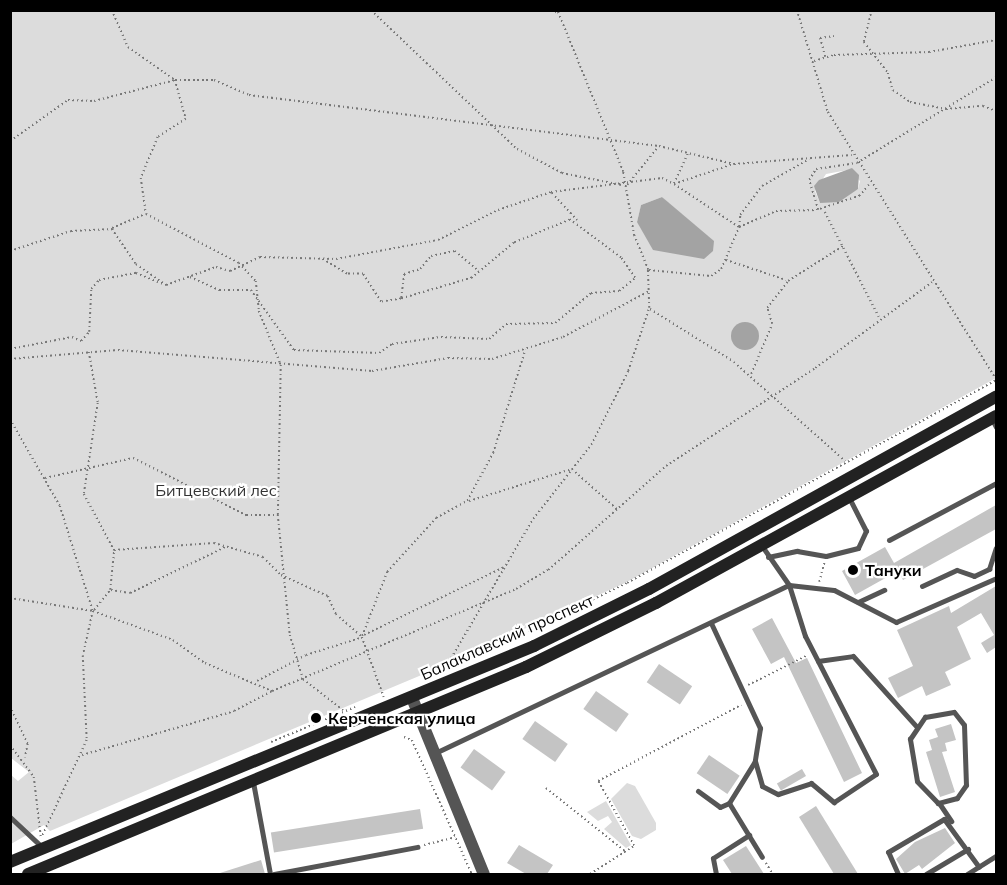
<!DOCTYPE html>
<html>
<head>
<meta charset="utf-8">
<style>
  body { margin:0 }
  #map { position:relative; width:1007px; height:885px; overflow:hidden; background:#fff; font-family:Mulish,sans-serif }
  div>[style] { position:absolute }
  .green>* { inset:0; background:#dcdcdc }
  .water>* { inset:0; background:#a3a3a3 }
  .round { border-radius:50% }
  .building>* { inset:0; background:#c4c4c4; transform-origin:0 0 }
  .path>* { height:1.5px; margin-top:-0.75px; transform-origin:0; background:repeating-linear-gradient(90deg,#777 0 1.5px,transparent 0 4.5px) }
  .service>* { height:5px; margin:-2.5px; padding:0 2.5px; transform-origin:2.5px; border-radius:2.5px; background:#555 }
  .tertiary>* { height:12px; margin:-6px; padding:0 6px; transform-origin:6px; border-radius:6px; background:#555 }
  .secondary>* { height:12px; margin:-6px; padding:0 6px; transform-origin:6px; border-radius:6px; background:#222 }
  .dots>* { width:16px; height:16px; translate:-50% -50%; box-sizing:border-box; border:3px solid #fff; border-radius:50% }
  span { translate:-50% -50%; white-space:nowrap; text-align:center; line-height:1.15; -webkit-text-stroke:4.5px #fff; paint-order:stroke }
  .park-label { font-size:16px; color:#333 }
  .poi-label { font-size:16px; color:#000; font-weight:700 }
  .left { translate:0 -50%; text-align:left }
  .street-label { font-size:16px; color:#000 }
  .frame { position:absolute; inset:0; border:12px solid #000; pointer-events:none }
</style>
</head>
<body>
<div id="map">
  <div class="green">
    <i style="clip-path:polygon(evenodd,11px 11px,996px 11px,996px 378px,625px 583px,443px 666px,50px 831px,44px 825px,11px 844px,11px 775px,18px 781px,29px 772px,11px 758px,11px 11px,848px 170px,860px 181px,858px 189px,820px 203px,815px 191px,826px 174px,848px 170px,11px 11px,662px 197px,674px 209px,713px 241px,637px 222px,641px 205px,662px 197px)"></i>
    <i style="clip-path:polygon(627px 783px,635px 786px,656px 823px,656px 830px,641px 839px,632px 836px,611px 799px)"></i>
    <i style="clip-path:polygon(606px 801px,631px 845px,626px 848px,604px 829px,612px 822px,608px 816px,598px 821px,587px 812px)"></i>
  </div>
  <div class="water">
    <i style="clip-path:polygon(852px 168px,859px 175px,858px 189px,839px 202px,820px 203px,814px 186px,819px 180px)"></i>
    <i style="clip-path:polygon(662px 197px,714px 241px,713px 251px,704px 259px,653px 250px,637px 222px,641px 205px)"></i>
    <i class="round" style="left:731px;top:322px;width:28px;height:28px"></i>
  </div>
  <div class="building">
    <i style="clip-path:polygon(996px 505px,996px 529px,903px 580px,898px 571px,855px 595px,842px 571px,885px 547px,894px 563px)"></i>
    <i style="clip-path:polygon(996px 586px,996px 647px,987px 653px,981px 643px,994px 635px,981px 613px,957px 627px,971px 659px,945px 672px,951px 685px,926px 696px,922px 686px,898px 698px,888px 678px,913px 666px,897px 630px,949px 606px,951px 613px)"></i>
    <i style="clip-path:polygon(772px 618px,796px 663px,807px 658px,862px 773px,844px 782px,784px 657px,771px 664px,752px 629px)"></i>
    <i style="left:659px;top:664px;width:40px;height:22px;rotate:34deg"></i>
    <i style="left:596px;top:691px;width:40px;height:22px;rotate:35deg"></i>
    <i style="left:535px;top:721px;width:40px;height:22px;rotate:35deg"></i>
    <i style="clip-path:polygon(951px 724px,956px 740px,945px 743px,947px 751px,942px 752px,955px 792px,940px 797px,926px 752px,932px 750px,929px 740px,938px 737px,935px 729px)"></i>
    <i style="left:474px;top:749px;width:39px;height:23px;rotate:36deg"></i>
    <i style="left:709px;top:755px;width:37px;height:22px;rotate:34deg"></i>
    <i style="left:802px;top:769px;width:8px;height:29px;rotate:60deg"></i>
    <i style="clip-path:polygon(816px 806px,858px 874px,834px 874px,799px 817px)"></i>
    <i style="left:420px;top:809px;width:20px;height:151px;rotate:81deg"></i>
    <i style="clip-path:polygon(945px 828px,955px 843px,922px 869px,919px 865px,905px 874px,896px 859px,915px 842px)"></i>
    <i style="clip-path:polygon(519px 845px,553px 865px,547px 874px,526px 874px,507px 863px)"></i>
    <i style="clip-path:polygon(746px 846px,764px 874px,732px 874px,723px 860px)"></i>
    <i style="clip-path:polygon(261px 860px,265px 874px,221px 874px,220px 873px)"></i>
  </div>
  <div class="path">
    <i style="left:112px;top:10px;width:40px;rotate:66.6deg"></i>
    <i style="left:128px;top:47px;width:57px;rotate:35.1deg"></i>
    <i style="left:175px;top:80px;width:41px;rotate:74.2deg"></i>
    <i style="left:186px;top:119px;width:33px;rotate:147deg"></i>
    <i style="left:158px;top:137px;width:44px;rotate:112.5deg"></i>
    <i style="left:141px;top:178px;width:36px;rotate:82deg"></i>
    <i style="left:146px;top:214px;width:105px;rotate:27.8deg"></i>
    <i style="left:239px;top:263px;width:25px;rotate:47deg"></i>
    <i style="left:256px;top:281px;width:30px;rotate:84deg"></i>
    <i style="left:259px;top:311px;width:58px;rotate:67.8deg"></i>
    <i style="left:281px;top:365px;width:150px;rotate:91.1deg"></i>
    <i style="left:278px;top:515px;width:121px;rotate:84.3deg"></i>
    <i style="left:290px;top:635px;width:46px;rotate:73.5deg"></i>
    <i style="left:303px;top:679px;width:51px;rotate:37.8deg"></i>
    <i style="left:371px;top:10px;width:202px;rotate:43.6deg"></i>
    <i style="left:517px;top:149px;width:51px;rotate:28.1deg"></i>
    <i style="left:562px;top:173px;width:61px;rotate:11.3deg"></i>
    <i style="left:551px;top:10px;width:8px;rotate:23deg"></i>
    <i style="left:797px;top:10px;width:107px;rotate:73.1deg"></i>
    <i style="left:828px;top:112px;width:315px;rotate:57.8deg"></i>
    <i style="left:872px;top:10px;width:33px;rotate:104deg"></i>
    <i style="left:864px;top:42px;width:39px;rotate:52deg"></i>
    <i style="left:888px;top:73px;width:18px;rotate:74deg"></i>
    <i style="left:893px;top:90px;width:21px;rotate:35deg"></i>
    <i style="left:910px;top:102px;width:37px;rotate:11deg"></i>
    <i style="left:946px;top:109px;width:37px;rotate:-5deg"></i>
    <i style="left:983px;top:106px;width:14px;rotate:21deg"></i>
    <i style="left:825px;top:57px;width:20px;rotate:-105deg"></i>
    <i style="left:820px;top:38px;width:14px;rotate:-8deg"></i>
    <i style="left:814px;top:61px;width:21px;rotate:-17deg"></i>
    <i style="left:834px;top:55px;width:95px;rotate:-1.8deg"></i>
    <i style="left:929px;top:52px;width:68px;rotate:-10.2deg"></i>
    <i style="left:10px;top:141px;width:71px;rotate:-35.3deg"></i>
    <i style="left:68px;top:100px;width:26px;rotate:2deg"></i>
    <i style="left:94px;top:101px;width:84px;rotate:-14.5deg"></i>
    <i style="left:175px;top:80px;width:39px"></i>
    <i style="left:214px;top:80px;width:38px;rotate:23deg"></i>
    <i style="left:249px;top:95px;width:413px;rotate:7.1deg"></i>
    <i style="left:659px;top:146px;width:77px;rotate:13.5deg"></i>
    <i style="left:734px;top:164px;width:118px;rotate:-4.4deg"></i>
    <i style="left:688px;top:154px;width:33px;rotate:115deg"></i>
    <i style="left:674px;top:184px;width:78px;rotate:33.5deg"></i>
    <i style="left:739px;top:227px;width:12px;rotate:-85deg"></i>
    <i style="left:740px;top:215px;width:36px;rotate:-53deg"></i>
    <i style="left:762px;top:186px;width:54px;rotate:-29.9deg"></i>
    <i style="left:627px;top:185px;width:49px;rotate:-50.8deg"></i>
    <i style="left:869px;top:185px;width:14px;rotate:129deg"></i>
    <i style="left:860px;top:196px;width:44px;rotate:161.6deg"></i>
    <i style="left:818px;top:210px;width:31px;rotate:-107deg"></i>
    <i style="left:809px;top:180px;width:13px;rotate:-58deg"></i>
    <i style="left:816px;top:169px;width:41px;rotate:-8.3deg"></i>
    <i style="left:857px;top:163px;width:163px;rotate:-31.7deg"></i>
    <i style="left:552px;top:193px;width:37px;rotate:47deg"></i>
    <i style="left:825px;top:212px;width:118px;rotate:62.8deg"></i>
    <i style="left:112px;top:228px;width:36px;rotate:-23deg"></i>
    <i style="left:10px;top:251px;width:64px;rotate:-18.2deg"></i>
    <i style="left:71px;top:231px;width:41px;rotate:-2.8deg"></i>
    <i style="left:112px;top:229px;width:42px;rotate:55.6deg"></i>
    <i style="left:136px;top:264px;width:37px;rotate:35deg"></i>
    <i style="left:166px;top:285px;width:53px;rotate:-19.8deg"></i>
    <i style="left:216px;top:267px;width:15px;rotate:16deg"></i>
    <i style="left:230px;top:271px;width:33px;rotate:-25deg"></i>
    <i style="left:260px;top:257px;width:76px;rotate:1.5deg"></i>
    <i style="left:336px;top:259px;width:104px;rotate:-10.6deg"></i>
    <i style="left:438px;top:240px;width:67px;rotate:-26.6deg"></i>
    <i style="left:498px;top:210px;width:56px;rotate:-18.8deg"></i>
    <i style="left:551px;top:192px;width:112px;rotate:-7.2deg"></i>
    <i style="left:662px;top:178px;width:13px;rotate:27deg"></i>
    <i style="left:674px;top:184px;width:62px;rotate:-18.7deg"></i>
    <i style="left:726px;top:260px;width:63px;rotate:18.4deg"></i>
    <i style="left:649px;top:270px;width:62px;rotate:5.5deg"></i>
    <i style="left:711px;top:276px;width:12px;rotate:-35deg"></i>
    <i style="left:721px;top:269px;width:46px;rotate:-66.8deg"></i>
    <i style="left:739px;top:227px;width:40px;rotate:-23.4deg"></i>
    <i style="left:776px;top:211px;width:41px;rotate:-1.4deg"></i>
    <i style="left:190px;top:277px;width:32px;rotate:24deg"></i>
    <i style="left:219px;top:290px;width:32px"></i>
    <i style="left:251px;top:290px;width:74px;rotate:54.4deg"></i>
    <i style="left:294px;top:350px;width:85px;rotate:2deg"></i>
    <i style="left:379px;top:353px;width:16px;rotate:-35deg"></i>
    <i style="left:392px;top:344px;width:49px;rotate:-8.1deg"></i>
    <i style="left:441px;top:337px;width:48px;rotate:2.4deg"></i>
    <i style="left:489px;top:339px;width:23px;rotate:-41deg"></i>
    <i style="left:506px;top:324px;width:49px;rotate:-1.2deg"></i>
    <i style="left:555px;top:323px;width:47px;rotate:-39.8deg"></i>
    <i style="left:591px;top:293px;width:28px;rotate:-4deg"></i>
    <i style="left:619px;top:291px;width:21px;rotate:-39deg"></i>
    <i style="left:635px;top:278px;width:24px;rotate:-125deg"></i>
    <i style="left:621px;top:258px;width:64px;rotate:-143.3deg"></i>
    <i style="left:570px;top:220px;width:61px;rotate:157.7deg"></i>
    <i style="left:514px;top:243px;width:55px;rotate:140.2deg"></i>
    <i style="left:472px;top:278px;width:74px;rotate:163.5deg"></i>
    <i style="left:401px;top:299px;width:20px;rotate:171deg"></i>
    <i style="left:381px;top:302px;width:33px;rotate:-123deg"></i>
    <i style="left:363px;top:274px;width:16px;rotate:180deg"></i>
    <i style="left:347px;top:274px;width:31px;rotate:-149deg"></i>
    <i style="left:401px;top:298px;width:24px;rotate:-83deg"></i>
    <i style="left:404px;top:274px;width:17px;rotate:-17deg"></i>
    <i style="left:420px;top:269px;width:17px;rotate:-50deg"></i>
    <i style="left:431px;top:256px;width:25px;rotate:-12deg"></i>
    <i style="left:455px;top:251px;width:30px;rotate:40deg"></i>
    <i style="left:650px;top:309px;width:99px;rotate:32.2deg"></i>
    <i style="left:734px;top:362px;width:149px;rotate:41.7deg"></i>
    <i style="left:10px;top:349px;width:63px;rotate:-11deg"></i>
    <i style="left:72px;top:337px;width:10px;rotate:24deg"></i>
    <i style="left:81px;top:341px;width:12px;rotate:-48deg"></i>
    <i style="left:89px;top:332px;width:43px;rotate:-87.3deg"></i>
    <i style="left:91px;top:289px;width:12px;rotate:-48deg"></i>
    <i style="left:99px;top:280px;width:38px;rotate:-11deg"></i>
    <i style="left:136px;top:273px;width:31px;rotate:22deg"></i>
    <i style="left:89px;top:352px;width:52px;rotate:80deg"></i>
    <i style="left:98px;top:403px;width:92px;rotate:98.7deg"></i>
    <i style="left:84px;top:494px;width:64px;rotate:61.8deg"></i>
    <i style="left:10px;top:359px;width:108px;rotate:-4.8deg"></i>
    <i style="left:118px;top:350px;width:255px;rotate:4.7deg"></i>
    <i style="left:372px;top:371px;width:77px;rotate:-9.7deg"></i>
    <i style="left:448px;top:358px;width:44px;rotate:1.3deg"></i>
    <i style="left:492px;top:359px;width:74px;rotate:-17.2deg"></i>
    <i style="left:563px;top:337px;width:98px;rotate:-28.1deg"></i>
    <i style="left:751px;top:374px;width:54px;rotate:-67.2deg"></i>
    <i style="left:772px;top:324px;width:17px;rotate:-107deg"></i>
    <i style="left:767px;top:308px;width:34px;rotate:-52deg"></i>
    <i style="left:788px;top:281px;width:65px;rotate:-32.5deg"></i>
    <i style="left:10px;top:419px;width:100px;rotate:60.1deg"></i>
    <i style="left:60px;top:506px;width:110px;rotate:72.6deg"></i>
    <i style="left:93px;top:611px;width:46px;rotate:102.5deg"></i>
    <i style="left:83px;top:656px;width:84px;rotate:87.3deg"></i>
    <i style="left:87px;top:740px;width:107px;rotate:114.9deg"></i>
    <i style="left:45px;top:478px;width:90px;rotate:-12.8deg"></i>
    <i style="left:133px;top:458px;width:127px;rotate:26.8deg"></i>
    <i style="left:246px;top:515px;width:32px"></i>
    <i style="left:469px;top:501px;width:108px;rotate:-17.3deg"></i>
    <i style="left:572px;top:469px;width:62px;rotate:41.7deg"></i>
    <i style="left:819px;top:582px;width:20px;rotate:-75deg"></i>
    <i style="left:111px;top:590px;width:19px;rotate:9deg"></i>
    <i style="left:130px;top:593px;width:106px;rotate:-25.8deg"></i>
    <i style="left:10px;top:598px;width:84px;rotate:8.9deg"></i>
    <i style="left:93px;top:611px;width:85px;rotate:19.9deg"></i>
    <i style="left:173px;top:640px;width:39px;rotate:36deg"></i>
    <i style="left:205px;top:663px;width:73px;rotate:22.7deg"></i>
    <i style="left:272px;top:691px;width:264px;rotate:-22.7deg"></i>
    <i style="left:516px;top:589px;width:37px;rotate:-31deg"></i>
    <i style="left:548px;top:570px;width:157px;rotate:-41.4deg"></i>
    <i style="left:666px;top:466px;width:178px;rotate:-33.3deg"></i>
    <i style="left:815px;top:368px;width:145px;rotate:-36.3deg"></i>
    <i style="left:94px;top:610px;width:26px;rotate:-51deg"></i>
    <i style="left:110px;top:590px;width:40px;rotate:-84.3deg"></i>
    <i style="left:114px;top:550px;width:100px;rotate:-4deg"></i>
    <i style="left:214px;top:543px;width:51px;rotate:15.9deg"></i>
    <i style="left:263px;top:557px;width:25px;rotate:45deg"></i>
    <i style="left:281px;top:575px;width:51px;rotate:24.1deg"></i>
    <i style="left:328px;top:596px;width:20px;rotate:66deg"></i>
    <i style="left:336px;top:614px;width:35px;rotate:41deg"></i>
    <i style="left:362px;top:637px;width:64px;rotate:69.9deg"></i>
    <i style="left:364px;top:635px;width:156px;rotate:-25.9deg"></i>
    <i style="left:362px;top:636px;width:69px;rotate:-68.7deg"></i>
    <i style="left:387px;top:572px;width:73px;rotate:-47.8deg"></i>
    <i style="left:436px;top:518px;width:35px;rotate:-29deg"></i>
    <i style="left:467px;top:501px;width:55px;rotate:-61.6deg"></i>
    <i style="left:493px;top:453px;width:108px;rotate:-72.7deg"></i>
    <i style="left:451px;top:668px;width:195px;rotate:-25.8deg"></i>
    <i style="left:627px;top:583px;width:421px;rotate:-28.8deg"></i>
    <i style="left:444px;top:670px;width:175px;rotate:-59.5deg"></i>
    <i style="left:533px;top:519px;width:94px;rotate:-51.9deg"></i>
    <i style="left:591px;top:445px;width:83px;rotate:-63.4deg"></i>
    <i style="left:628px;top:371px;width:66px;rotate:-71.6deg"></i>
    <i style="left:649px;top:308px;width:38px;rotate:-92deg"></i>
    <i style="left:648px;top:270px;width:37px;rotate:-112deg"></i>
    <i style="left:634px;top:236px;width:65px;rotate:-99.8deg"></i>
    <i style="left:623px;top:172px;width:175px;rotate:-112.2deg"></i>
    <i style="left:257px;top:681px;width:55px;rotate:-28deg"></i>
    <i style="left:306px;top:655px;width:57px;rotate:-17.5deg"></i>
    <i style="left:748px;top:685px;width:67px;rotate:-26.6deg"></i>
    <i style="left:10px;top:706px;width:42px;rotate:64.7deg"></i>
    <i style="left:28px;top:744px;width:14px;rotate:102deg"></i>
    <i style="left:404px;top:737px;width:9px;rotate:21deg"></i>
    <i style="left:412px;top:740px;width:147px;rotate:65.9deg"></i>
    <i style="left:271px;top:742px;width:91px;rotate:-22.6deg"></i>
    <i style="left:10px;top:745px;width:40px;rotate:53deg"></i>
    <i style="left:34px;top:777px;width:60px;rotate:83.3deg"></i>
    <i style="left:82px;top:755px;width:158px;rotate:-16.1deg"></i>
    <i style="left:234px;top:711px;width:43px;rotate:-27.8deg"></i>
    <i style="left:546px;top:788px;width:101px;rotate:38.6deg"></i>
    <i style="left:424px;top:845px;width:32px;rotate:-14deg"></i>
    <i style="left:766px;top:863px;width:13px;rotate:58deg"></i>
    <i style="left:590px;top:874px;width:52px;rotate:-32.5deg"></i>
    <i style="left:634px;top:846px;width:74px;rotate:-119deg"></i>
    <i style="left:598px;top:781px;width:162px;rotate:-28deg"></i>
  </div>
  <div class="service">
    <i style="left:992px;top:419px;width:9px;rotate:63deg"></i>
    <i style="left:889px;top:540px;width:121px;rotate:-28deg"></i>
    <i style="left:768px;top:557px;width:30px;rotate:-12deg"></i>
    <i style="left:797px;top:551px;width:29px;rotate:10deg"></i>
    <i style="left:826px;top:556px;width:33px;rotate:-14deg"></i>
    <i style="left:858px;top:548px;width:19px;rotate:-65deg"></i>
    <i style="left:866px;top:531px;width:38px;rotate:-117deg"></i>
    <i style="left:922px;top:586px;width:38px;rotate:-25deg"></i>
    <i style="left:957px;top:570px;width:18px;rotate:19deg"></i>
    <i style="left:974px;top:576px;width:17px;rotate:-25deg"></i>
    <i style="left:989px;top:569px;width:22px;rotate:-72deg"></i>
    <i style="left:858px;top:602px;width:29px;rotate:-25deg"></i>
    <i style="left:711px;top:623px;width:116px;rotate:65deg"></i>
    <i style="left:760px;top:728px;width:33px;rotate:99deg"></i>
    <i style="left:755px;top:761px;width:26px;rotate:74deg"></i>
    <i style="left:762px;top:786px;width:18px;rotate:27deg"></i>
    <i style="left:778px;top:794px;width:35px;rotate:-18deg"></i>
    <i style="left:811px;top:783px;width:30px;rotate:40deg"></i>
    <i style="left:834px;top:802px;width:50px;rotate:-33.7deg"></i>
    <i style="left:876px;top:774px;width:155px;rotate:-117.2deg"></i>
    <i style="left:805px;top:636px;width:53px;rotate:-107.4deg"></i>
    <i style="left:789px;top:585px;width:47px;rotate:-124.7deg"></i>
    <i style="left:818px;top:661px;width:35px;rotate:-8deg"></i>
    <i style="left:853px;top:656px;width:96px;rotate:48deg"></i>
    <i style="left:954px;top:712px;width:16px;rotate:52deg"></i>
    <i style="left:964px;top:725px;width:60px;rotate:88.1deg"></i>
    <i style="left:966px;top:785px;width:16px;rotate:125deg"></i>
    <i style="left:957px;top:798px;width:20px;rotate:165deg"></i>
    <i style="left:938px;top:803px;width:30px;rotate:-134deg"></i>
    <i style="left:917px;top:781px;width:43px;rotate:-99.5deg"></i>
    <i style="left:910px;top:739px;width:27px;rotate:-56deg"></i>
    <i style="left:925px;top:717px;width:29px;rotate:-10deg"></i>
    <i style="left:435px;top:753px;width:392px;rotate:-25.4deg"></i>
    <i style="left:789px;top:585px;width:45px;rotate:6.3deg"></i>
    <i style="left:834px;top:590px;width:70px;rotate:27.3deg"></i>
    <i style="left:896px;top:622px;width:109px;rotate:-23.7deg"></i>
    <i style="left:253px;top:782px;width:94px;rotate:79.5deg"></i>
    <i style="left:698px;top:791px;width:27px;rotate:36deg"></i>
    <i style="left:720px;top:807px;width:10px;rotate:-24deg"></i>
    <i style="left:729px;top:803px;width:49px;rotate:-58.2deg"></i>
    <i style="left:729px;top:803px;width:63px;rotate:58.6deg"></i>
    <i style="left:939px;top:803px;width:22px;rotate:56deg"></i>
    <i style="left:10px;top:817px;width:44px;rotate:43.2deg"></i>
    <i style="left:274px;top:874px;width:146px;rotate:-10.7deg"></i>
    <i style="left:716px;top:874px;width:16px;rotate:-101deg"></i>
    <i style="left:713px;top:858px;width:43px;rotate:-32.6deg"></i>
    <i style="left:898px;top:874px;width:24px;rotate:-114deg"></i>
    <i style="left:888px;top:852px;width:65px;rotate:-30.5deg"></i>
    <i style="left:944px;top:819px;width:59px;rotate:53.9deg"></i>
    <i style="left:926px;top:874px;width:49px;rotate:-30.8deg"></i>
    <i style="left:967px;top:874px;width:34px;rotate:-32deg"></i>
  </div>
  <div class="tertiary">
    <i style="left:412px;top:698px;width:190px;rotate:67.8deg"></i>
  </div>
  <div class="secondary">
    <i style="left:10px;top:862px;width:567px;rotate:-22.4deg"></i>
    <i style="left:534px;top:646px;width:128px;rotate:-26.4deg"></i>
    <i style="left:649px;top:589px;width:397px;rotate:-29deg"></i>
    <i style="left:28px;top:874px;width:539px;rotate:-22.57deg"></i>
    <i style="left:526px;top:667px;width:145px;rotate:-26.2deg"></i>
    <i style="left:656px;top:603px;width:388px;rotate:-28.8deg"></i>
  </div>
  <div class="dots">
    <i style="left:853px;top:570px;background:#000"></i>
    <i style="left:316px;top:718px;background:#000"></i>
  </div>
  <div class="park-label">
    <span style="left:216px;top:490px">Битцевский лес</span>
  </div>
  <div class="poi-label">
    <span class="left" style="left:865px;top:570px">Тануки</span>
    <span class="left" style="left:328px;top:718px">Керченская улица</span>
  </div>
  <div class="street-label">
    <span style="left:507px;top:637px;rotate:-24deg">Балаклавский проспект</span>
  </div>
  <div class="frame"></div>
</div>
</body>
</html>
